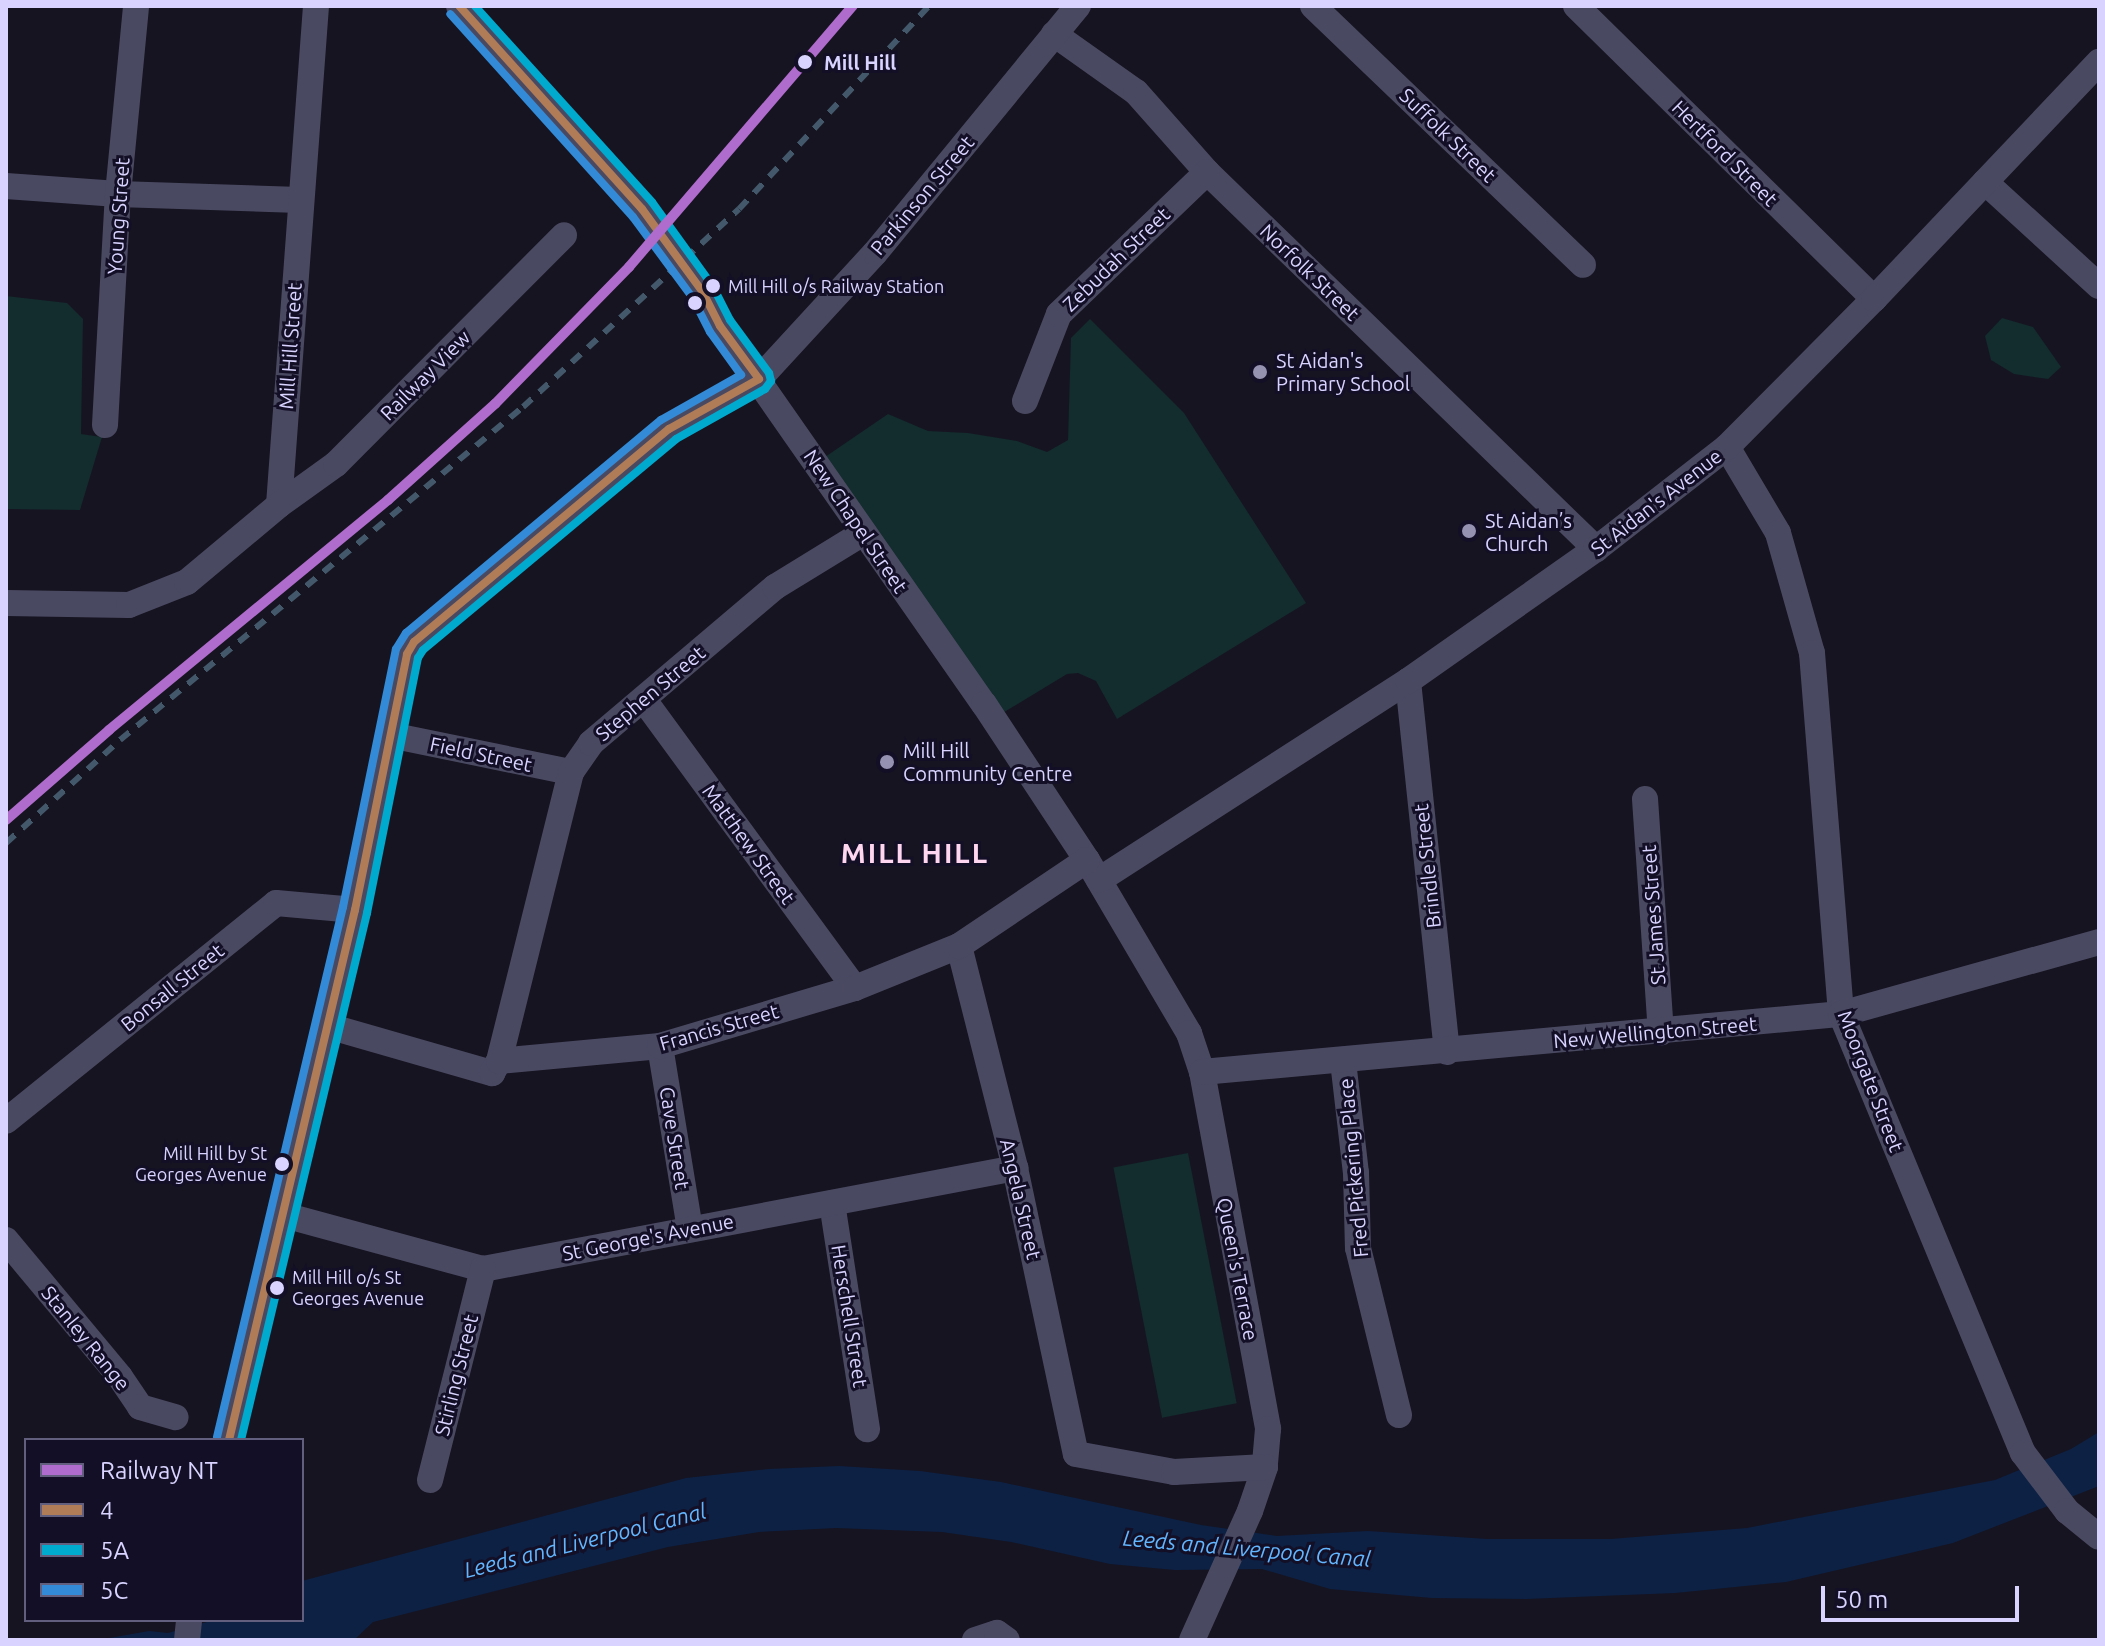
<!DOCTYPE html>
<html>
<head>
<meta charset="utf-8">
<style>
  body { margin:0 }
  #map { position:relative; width:2105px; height:1646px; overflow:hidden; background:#161421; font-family:Ubuntu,sans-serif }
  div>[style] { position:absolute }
  .green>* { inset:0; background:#132c2d; transform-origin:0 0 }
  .water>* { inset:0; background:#0d2144 }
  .minor>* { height:26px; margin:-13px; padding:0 13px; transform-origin:13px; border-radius:13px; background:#4a4962 }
  .rail>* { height:6px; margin-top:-3px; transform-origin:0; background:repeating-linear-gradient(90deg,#43596b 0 12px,transparent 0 22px) }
  .minor-bridge>* { height:26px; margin:-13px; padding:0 13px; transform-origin:13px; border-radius:13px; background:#4a4962 }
  .bus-1>* { height:8px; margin:-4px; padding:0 4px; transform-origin:4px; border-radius:4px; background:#b07c57 }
  .bus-2>* { height:8px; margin:-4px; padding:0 4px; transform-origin:4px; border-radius:4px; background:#00a9ce }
  .bus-3>* { height:8px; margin:-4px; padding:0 4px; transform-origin:4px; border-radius:4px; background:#338bd7 }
  .rail-1>* { height:10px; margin:-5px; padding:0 5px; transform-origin:5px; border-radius:5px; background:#b06ccc }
  .dots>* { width:22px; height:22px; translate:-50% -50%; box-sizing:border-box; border:4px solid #130f26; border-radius:50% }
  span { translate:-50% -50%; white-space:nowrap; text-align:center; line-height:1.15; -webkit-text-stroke:6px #130f26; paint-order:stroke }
  .bus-label { font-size:18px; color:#d9d4ff }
  .left { translate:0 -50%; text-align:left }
  .right { translate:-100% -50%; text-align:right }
  .stop-label { font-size:20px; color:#d9d4ff; font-weight:700 }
  .street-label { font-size:20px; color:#d9d4ff }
  .poi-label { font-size:20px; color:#d9d4ff }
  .water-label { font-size:22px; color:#62b6ff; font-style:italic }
  .district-label { font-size:28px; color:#ffd6f0; font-weight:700; letter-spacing:2px }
  .frame { position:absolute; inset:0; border:8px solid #d9d4ff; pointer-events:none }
  .legend { position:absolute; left:24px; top:1438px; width:280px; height:184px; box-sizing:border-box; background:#130f26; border:2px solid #625e7d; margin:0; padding:10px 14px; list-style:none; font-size:24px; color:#d9d4ff }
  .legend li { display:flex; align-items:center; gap:16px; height:40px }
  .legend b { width:40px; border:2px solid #625e7d }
  .scale { position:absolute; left:1821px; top:1586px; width:198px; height:36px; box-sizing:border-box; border:4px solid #d9d4ff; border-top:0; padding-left:10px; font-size:24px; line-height:28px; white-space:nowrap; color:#d9d4ff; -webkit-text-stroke:6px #130f26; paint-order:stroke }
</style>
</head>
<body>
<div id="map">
  <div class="green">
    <i style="clip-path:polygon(6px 296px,67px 303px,83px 319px,81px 434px,102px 437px,80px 510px,6px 509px)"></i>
    <i style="clip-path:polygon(2002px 318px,2033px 327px,2061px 367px,2048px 379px,2014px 374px,1991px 360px,1985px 336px)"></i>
    <i style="clip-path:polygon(1090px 319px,1184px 413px,1306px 603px,1117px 719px,1096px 681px,1078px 673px,1067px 674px,996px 717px,825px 457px,888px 414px,928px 431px,968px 433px,1017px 441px,1047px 452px,1068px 440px,1071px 338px)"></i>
    <i style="left:1188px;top:1153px;width:255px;height:76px;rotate:79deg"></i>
  </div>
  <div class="water">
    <i style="clip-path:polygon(2099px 1432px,2099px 1486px,1953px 1543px,1786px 1582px,1675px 1593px,1526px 1599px,1432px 1598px,1330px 1589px,1262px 1569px,1175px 1570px,1110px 1564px,1011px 1542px,942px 1532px,836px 1528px,759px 1532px,668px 1547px,373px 1622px,354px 1640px,98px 1640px,149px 1631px,168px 1633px,214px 1620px,302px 1620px,302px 1581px,686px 1478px,769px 1469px,839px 1466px,920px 1471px,1001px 1482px,1201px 1525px,1277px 1536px,1368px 1531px,1487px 1539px,1611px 1539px,1747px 1528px,1995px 1480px,2071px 1449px)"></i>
  </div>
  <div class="minor">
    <i style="left:459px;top:6px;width:273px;rotate:48deg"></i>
    <i style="left:1313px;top:6px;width:374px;rotate:43.8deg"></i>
    <i style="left:1576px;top:6px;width:418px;rotate:44.5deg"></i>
    <i style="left:1054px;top:34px;width:100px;rotate:35.3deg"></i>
    <i style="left:1136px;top:92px;width:107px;rotate:48.4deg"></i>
    <i style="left:1207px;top:172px;width:542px;rotate:44.1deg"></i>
    <i style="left:1985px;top:182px;width:154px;rotate:42.4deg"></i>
    <i style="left:6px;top:186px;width:112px;rotate:4.1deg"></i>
    <i style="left:118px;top:194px;width:182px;rotate:1.9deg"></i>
    <i style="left:702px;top:291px;width:39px;rotate:63deg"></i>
    <i style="left:720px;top:326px;width:461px;rotate:55.1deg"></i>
    <i style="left:984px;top:704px;width:187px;rotate:56.6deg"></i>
    <i style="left:1087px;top:860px;width:201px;rotate:59.5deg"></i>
    <i style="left:1189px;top:1033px;width:41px;rotate:71.6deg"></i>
    <i style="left:1202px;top:1072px;width:363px;rotate:79.5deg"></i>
    <i style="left:1268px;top:1429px;width:38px;rotate:95deg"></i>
    <i style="left:1265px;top:1467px;width:46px;rotate:108.8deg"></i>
    <i style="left:1250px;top:1511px;width:141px;rotate:114.2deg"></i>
    <i style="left:1025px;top:401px;width:93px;rotate:-68.7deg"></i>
    <i style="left:1059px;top:314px;width:205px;rotate:-43.8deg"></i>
    <i style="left:105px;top:425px;width:231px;rotate:-86.8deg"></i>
    <i style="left:118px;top:194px;width:189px;rotate:-84.5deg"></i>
    <i style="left:1727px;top:447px;width:100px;rotate:59.3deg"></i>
    <i style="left:1778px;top:533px;width:125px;rotate:74.2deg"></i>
    <i style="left:1812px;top:653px;width:362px;rotate:85.4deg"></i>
    <i style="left:1841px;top:1014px;width:475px;rotate:67.5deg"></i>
    <i style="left:2023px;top:1453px;width:73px;rotate:52.8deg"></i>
    <i style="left:2067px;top:1511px;width:41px;rotate:39.1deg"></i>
    <i style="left:279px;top:505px;width:500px;rotate:-85.76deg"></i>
    <i style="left:6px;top:603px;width:123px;rotate:0.9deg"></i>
    <i style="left:129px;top:605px;width:62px;rotate:-21.6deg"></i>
    <i style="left:187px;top:582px;width:120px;rotate:-39.9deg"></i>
    <i style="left:279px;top:505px;width:70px;rotate:-35.7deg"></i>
    <i style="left:336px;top:464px;width:323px;rotate:-45.1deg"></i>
    <i style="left:1408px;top:681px;width:373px;rotate:84deg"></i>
    <i style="left:644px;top:700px;width:357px;rotate:53.8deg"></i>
    <i style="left:390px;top:735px;width:185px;rotate:11.6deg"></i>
    <i style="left:1645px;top:799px;width:234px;rotate:86.1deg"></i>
    <i style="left:1099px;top:880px;width:368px;rotate:-32.8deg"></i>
    <i style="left:1408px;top:681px;width:230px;rotate:-35.1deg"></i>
    <i style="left:1596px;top:549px;width:166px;rotate:-37.9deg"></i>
    <i style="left:1727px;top:447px;width:209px;rotate:-45.2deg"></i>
    <i style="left:1874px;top:299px;width:327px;rotate:-46.5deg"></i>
    <i style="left:959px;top:946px;width:229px;rotate:75.8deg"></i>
    <i style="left:1015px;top:1168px;width:292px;rotate:78deg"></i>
    <i style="left:1076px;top:1454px;width:100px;rotate:10.4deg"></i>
    <i style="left:1174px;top:1472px;width:91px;rotate:-3.1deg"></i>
    <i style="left:328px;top:1026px;width:171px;rotate:16deg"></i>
    <i style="left:492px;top:1073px;width:14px;rotate:-60deg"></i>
    <i style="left:499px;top:1061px;width:298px;rotate:-76deg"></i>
    <i style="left:571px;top:772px;width:35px;rotate:-55deg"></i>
    <i style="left:591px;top:743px;width:241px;rotate:-40.3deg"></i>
    <i style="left:775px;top:587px;width:103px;rotate:-31.5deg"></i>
    <i style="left:660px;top:1046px;width:185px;rotate:80.7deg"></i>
    <i style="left:499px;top:1061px;width:162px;rotate:-5.3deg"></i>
    <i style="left:660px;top:1046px;width:203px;rotate:-16.6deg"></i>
    <i style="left:855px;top:988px;width:112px;rotate:-22deg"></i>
    <i style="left:959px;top:946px;width:154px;rotate:-33.9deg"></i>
    <i style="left:1343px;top:1061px;width:113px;rotate:83.4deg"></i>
    <i style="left:1356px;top:1173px;width:75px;rotate:88.5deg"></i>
    <i style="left:1358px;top:1248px;width:172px;rotate:76.2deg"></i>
    <i style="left:1202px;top:1072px;width:642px;rotate:-5.19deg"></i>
    <i style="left:1841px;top:1014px;width:268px;rotate:-15.6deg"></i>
    <i style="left:6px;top:1121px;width:347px;rotate:-38.9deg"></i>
    <i style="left:276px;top:903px;width:79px;rotate:5.1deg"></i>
    <i style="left:832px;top:1203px;width:229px;rotate:81.2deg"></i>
    <i style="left:284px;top:1215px;width:206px;rotate:15.2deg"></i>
    <i style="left:483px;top:1269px;width:542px;rotate:-10.75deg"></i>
    <i style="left:6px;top:1240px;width:178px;rotate:50.2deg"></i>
    <i style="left:120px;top:1377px;width:36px;rotate:56deg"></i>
    <i style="left:140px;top:1407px;width:37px;rotate:16deg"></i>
    <i style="left:229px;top:1440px;width:545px;rotate:-76.63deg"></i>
    <i style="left:355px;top:910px;width:261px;rotate:-78.5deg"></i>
    <i style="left:407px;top:654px;width:14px;rotate:-60deg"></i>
    <i style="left:414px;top:642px;width:332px;rotate:-39.9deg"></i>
    <i style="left:669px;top:429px;width:103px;rotate:-29.1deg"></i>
    <i style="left:759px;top:379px;width:171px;rotate:-47.4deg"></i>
    <i style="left:875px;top:253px;width:320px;rotate:-50.6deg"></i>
    <i style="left:430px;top:1480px;width:218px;rotate:-75.9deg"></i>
    <i style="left:187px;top:1640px;width:20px;rotate:-84deg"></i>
    <i style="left:975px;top:1640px;width:23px;rotate:-18deg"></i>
    <i style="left:997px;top:1633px;width:12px;rotate:35deg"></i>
  </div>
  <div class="rail">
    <i style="left:6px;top:843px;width:154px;rotate:-42.1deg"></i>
    <i style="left:120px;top:740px;width:523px;rotate:-39.57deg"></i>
    <i style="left:523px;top:407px;width:293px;rotate:-42.5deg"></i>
    <i style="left:739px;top:209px;width:278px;rotate:-46.9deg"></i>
  </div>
  <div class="minor-bridge">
    <i style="left:642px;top:209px;width:102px;rotate:53.8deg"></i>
  </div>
  <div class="bus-1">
    <i style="left:229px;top:1440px;width:545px;rotate:-76.63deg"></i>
    <i style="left:355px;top:910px;width:261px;rotate:-78.5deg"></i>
    <i style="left:407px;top:654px;width:14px;rotate:-60deg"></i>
    <i style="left:414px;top:642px;width:332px;rotate:-39.9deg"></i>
    <i style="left:669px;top:429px;width:103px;rotate:-29.1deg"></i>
    <i style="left:759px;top:379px;width:66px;rotate:-126.3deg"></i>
    <i style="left:720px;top:326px;width:39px;rotate:-117deg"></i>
    <i style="left:702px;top:291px;width:102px;rotate:-126.2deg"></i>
    <i style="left:642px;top:209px;width:273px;rotate:-132deg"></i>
  </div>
  <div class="bus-2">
    <i style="left:241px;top:1440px;width:542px;rotate:-76.55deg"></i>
    <i style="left:367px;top:913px;width:260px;rotate:-78.7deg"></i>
    <i style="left:418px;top:658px;width:9px;rotate:-58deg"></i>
    <i style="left:423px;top:650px;width:329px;rotate:-39.8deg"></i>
    <i style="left:676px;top:439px;width:102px;rotate:-29.3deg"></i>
    <i style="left:765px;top:389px;width:10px;rotate:-53deg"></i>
    <i style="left:771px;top:381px;width:8px;rotate:-104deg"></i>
    <i style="left:769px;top:373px;width:66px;rotate:-126.3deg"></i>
    <i style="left:730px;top:320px;width:39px;rotate:-117deg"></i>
    <i style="left:712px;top:285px;width:102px;rotate:-125.9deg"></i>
    <i style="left:652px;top:202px;width:264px;rotate:-132.1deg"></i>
  </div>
  <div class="bus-3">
    <i style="left:217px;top:1437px;width:545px;rotate:-76.63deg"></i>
    <i style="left:343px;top:907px;width:263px;rotate:-78.4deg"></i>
    <i style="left:396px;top:649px;width:19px;rotate:-58deg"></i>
    <i style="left:406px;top:633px;width:332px;rotate:-39.9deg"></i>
    <i style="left:661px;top:420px;width:92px;rotate:-29.4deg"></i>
    <i style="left:741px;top:375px;width:53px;rotate:-125.8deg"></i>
    <i style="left:710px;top:332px;width:39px;rotate:-117deg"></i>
    <i style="left:692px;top:297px;width:99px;rotate:-126.4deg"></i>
    <i style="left:633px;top:217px;width:273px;rotate:-132deg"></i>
  </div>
  <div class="rail-1">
    <i style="left:6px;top:820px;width:137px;rotate:-41.1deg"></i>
    <i style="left:109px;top:730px;width:362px;rotate:-39.5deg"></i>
    <i style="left:388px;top:500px;width:144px;rotate:-41.9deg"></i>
    <i style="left:495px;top:404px;width:192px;rotate:-45.6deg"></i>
    <i style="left:629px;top:267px;width:344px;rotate:-49.4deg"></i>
  </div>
  <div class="dots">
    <i style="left:805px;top:62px;background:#d9d4ff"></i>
    <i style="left:713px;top:286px;background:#d9d4ff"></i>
    <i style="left:695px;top:303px;background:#d9d4ff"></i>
    <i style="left:1260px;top:372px;background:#9591b1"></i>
    <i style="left:1469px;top:531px;background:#9591b1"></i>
    <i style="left:887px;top:762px;background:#9591b1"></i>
    <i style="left:282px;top:1164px;background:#d9d4ff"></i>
    <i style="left:277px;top:1288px;background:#d9d4ff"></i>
  </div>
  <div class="bus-label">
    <span class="left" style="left:728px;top:286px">Mill Hill o/s Railway Station</span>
    <span class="right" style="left:267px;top:1164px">Mill Hill by St<br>Georges Avenue</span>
    <span class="left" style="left:292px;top:1288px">Mill Hill o/s St<br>Georges Avenue</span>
  </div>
  <div class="stop-label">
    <span class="left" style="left:824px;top:62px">Mill Hill</span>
  </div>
  <div class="street-label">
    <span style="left:1448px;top:135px;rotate:44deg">Suffolk Street</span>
    <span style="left:1725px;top:153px;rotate:45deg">Hertford Street</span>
    <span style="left:922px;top:195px;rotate:-50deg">Parkinson Street</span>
    <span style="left:118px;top:216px;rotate:-86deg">Young Street</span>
    <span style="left:1116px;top:259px;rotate:-44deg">Zebudah Street</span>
    <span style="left:1310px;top:272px;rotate:44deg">Norfolk Street</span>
    <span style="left:290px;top:346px;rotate:-86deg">Mill Hill Street</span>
    <span style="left:425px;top:375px;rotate:-45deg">Railway View</span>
    <span style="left:1656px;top:502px;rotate:-38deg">St Aidan's Avenue</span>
    <span style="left:856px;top:521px;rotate:56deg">New Chapel Street</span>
    <span style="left:650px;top:693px;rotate:-40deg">Stephen Street</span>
    <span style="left:481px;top:754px;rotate:12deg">Field Street</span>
    <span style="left:749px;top:844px;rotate:54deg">Matthew Street</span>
    <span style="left:1427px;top:866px;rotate:-96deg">Brindle Street</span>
    <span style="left:1653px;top:915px;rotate:-94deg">St James Street</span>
    <span style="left:172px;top:987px;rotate:-39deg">Bonsall Street</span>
    <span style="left:719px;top:1027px;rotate:-16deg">Francis Street</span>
    <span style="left:1655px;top:1032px;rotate:-5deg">New Wellington Street</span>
    <span style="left:1871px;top:1081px;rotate:69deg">Moorgate Street</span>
    <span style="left:675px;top:1138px;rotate:81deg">Cave Street</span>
    <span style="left:1353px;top:1168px;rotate:-95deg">Fred Pickering Place</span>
    <span style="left:1021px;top:1199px;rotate:77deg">Angela Street</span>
    <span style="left:648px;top:1237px;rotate:-11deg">St George's Avenue</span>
    <span style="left:1238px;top:1269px;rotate:79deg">Queen's Terrace</span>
    <span style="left:850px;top:1316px;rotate:81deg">Herschell Street</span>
    <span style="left:86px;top:1338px;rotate:51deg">Stanley Range</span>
    <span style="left:456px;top:1375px;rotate:-76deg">Stirling Street</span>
  </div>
  <div class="poi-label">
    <span class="left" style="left:1276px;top:372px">St Aidan's<br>Primary School</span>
    <span class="left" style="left:1485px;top:532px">St Aidan’s<br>Church</span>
    <span class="left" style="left:903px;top:762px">Mill Hill<br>Community Centre</span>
  </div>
  <div class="water-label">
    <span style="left:585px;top:1540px;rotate:-14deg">Leeds and Liverpool Canal</span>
    <span style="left:1247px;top:1548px;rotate:5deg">Leeds and Liverpool Canal</span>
  </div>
  <div class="district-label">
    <span style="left:915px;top:853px">MILL HILL</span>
  </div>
  <div class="frame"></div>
  <ul class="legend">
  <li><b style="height:10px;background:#b06ccc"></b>Railway NT</li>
  <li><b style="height:10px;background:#b07c57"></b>4</li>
  <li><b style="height:10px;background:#00a9ce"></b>5A</li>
  <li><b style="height:10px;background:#338bd7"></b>5C</li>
  </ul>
  <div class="scale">50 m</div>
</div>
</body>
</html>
